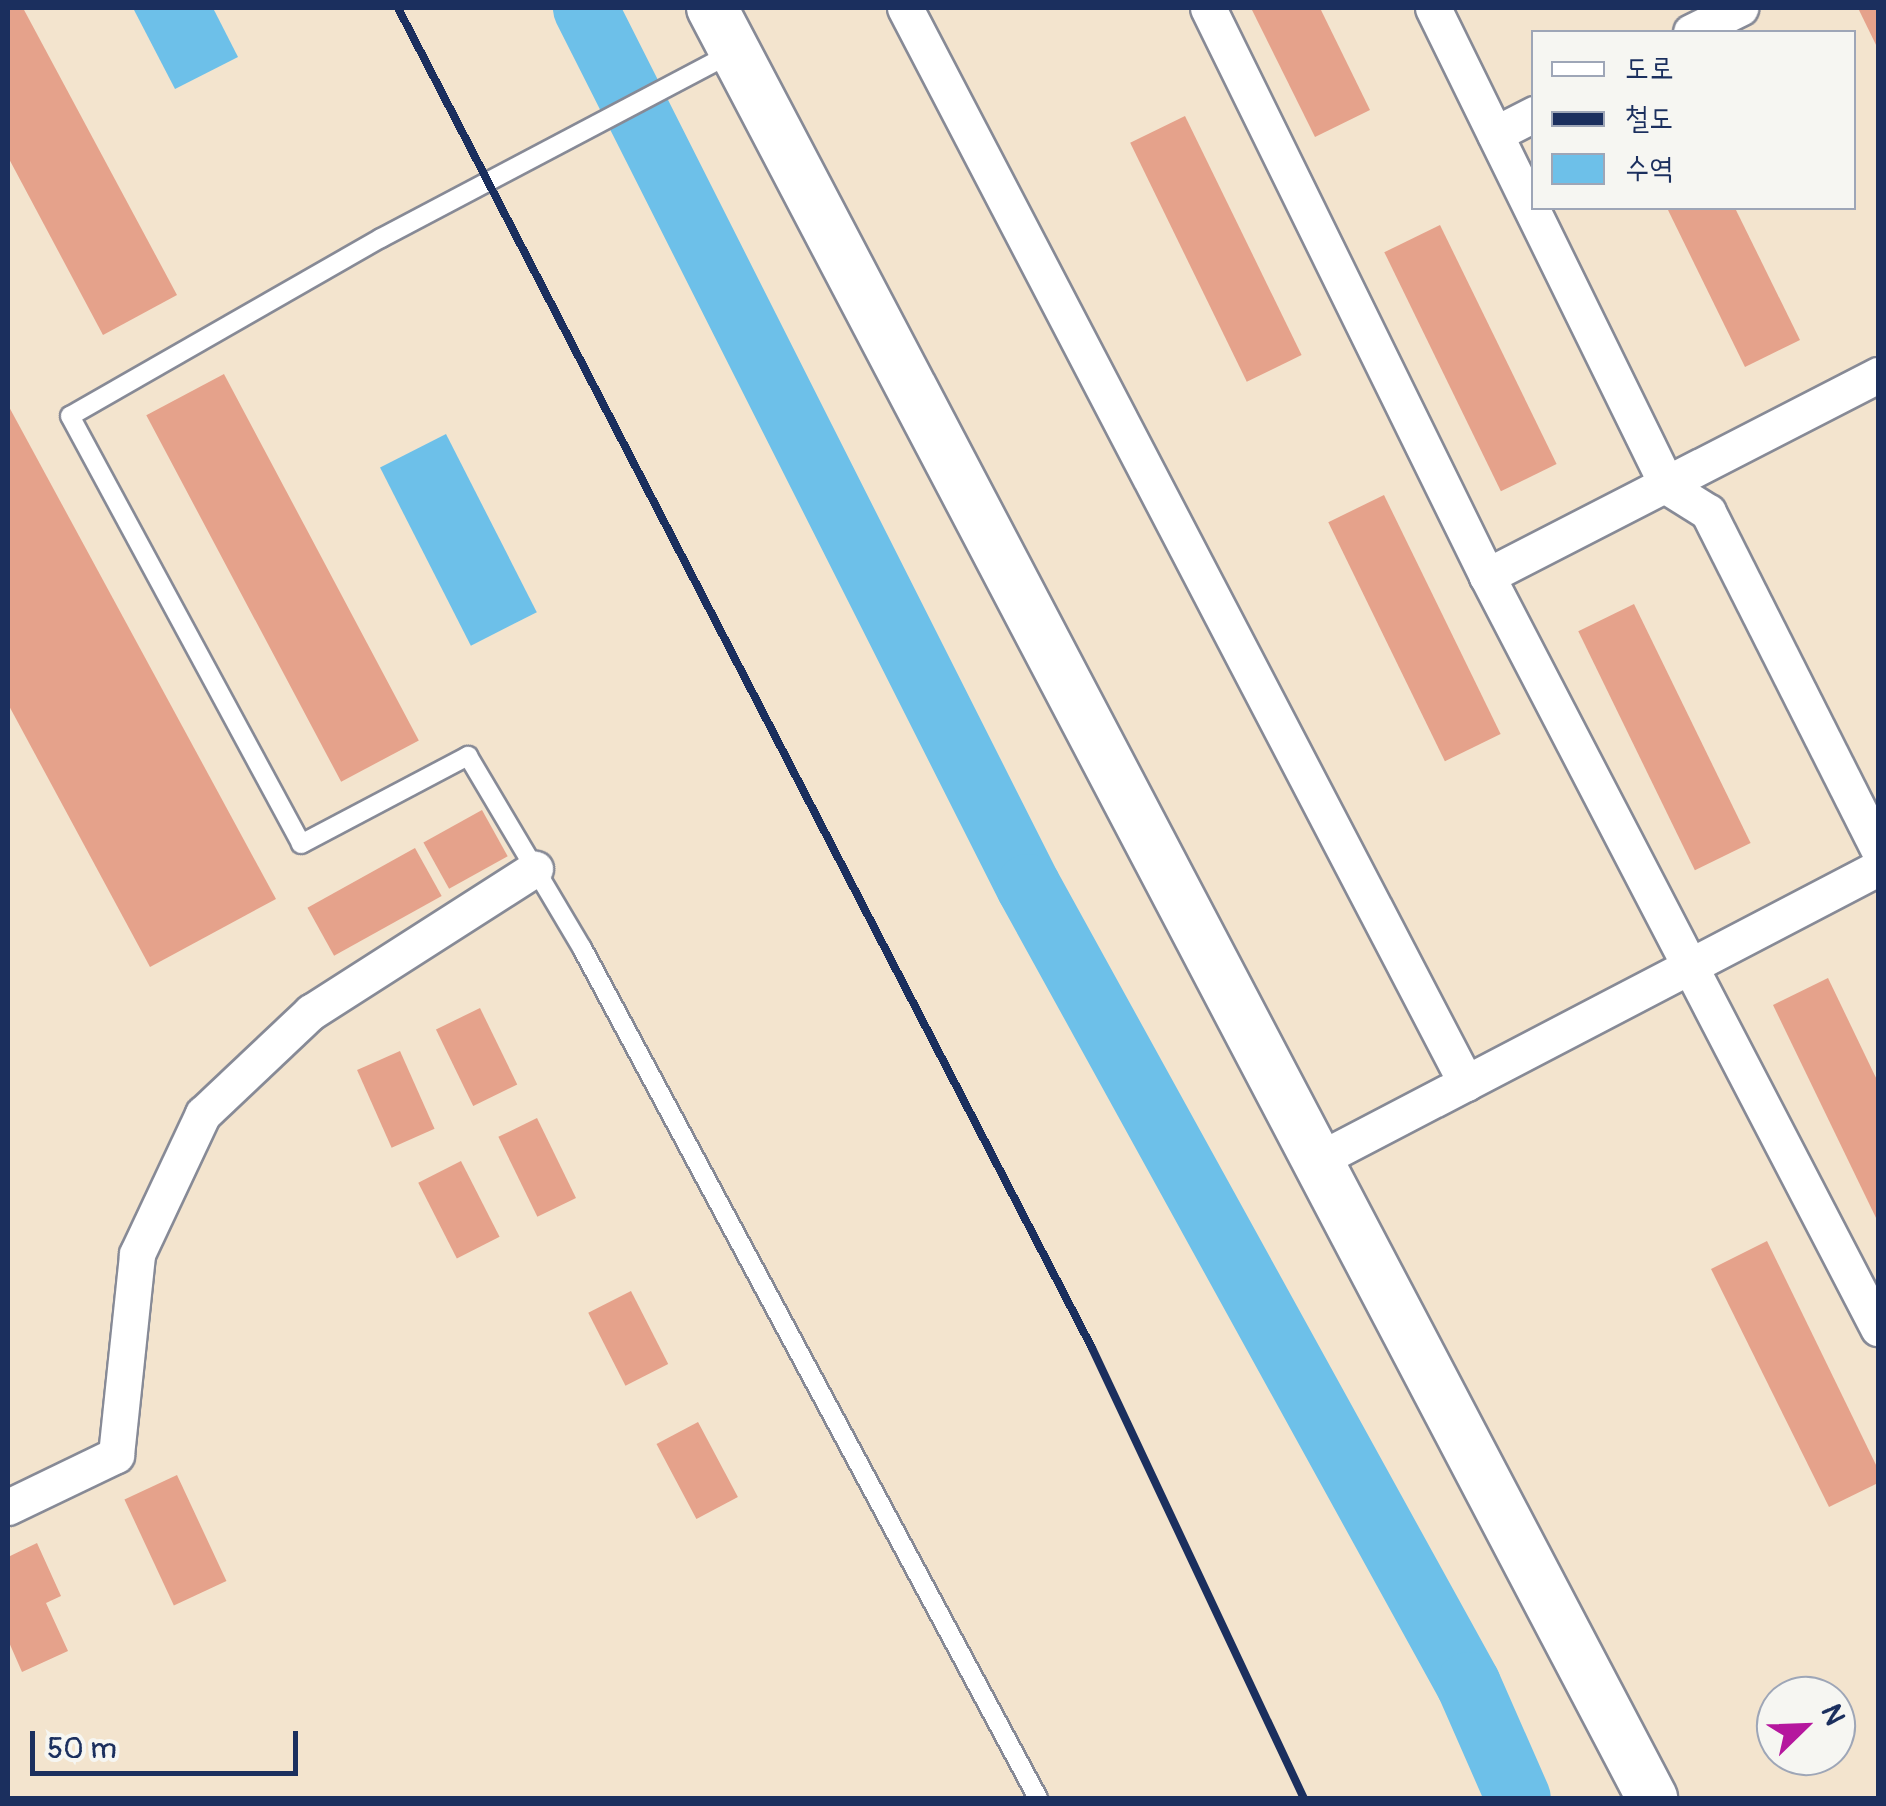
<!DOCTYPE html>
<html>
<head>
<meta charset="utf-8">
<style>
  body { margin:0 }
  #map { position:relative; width:1886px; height:1806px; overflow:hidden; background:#f3e4ce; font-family:Pangolin,"Poor Story",sans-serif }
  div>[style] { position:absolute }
  .water>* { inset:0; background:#6dc0e9; transform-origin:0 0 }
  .river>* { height:65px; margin:-32.5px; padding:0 32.5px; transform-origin:32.5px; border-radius:32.5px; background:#6dc0e9 }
  .building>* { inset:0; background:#e5a28b; transform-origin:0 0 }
  .roads { filter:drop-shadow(2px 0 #878a96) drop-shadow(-2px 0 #878a96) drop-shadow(0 2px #878a96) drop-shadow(0 -2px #878a96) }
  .lane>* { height:18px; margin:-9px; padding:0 9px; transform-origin:9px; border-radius:9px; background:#fff }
  .street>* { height:35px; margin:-17.5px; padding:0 17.5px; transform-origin:17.5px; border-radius:17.5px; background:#fff }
  .secondary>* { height:50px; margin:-25px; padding:0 25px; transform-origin:25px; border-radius:25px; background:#fff }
  .rail>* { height:8px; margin:-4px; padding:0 4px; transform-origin:4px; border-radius:4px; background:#1b2f5e }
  span { translate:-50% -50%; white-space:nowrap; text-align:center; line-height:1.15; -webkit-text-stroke:9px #f6f6f2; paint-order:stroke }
  .frame { position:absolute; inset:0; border:10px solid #1b2f5e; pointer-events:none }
  .legend { position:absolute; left:1531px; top:30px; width:325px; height:180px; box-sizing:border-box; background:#f6f6f2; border:2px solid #9ea6b7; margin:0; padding:12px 18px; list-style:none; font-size:30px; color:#1b2f5e }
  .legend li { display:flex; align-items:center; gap:20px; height:50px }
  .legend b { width:50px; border:2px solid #9ea6b7 }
  .north { position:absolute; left:1756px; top:1676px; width:100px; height:100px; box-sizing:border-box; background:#f6f6f2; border:2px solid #9ea6b7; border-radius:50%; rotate:67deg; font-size:28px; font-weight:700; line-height:40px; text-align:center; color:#1b2f5e }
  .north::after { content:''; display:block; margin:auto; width:35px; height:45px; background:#b5179e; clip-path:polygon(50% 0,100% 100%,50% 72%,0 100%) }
  .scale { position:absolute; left:30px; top:1731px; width:268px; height:45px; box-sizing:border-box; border:5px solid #1b2f5e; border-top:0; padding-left:12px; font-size:30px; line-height:35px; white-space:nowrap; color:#1b2f5e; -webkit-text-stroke:8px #f6f6f2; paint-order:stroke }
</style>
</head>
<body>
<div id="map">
  <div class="water">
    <i style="clip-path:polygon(133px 8px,213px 8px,238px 57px,175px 89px)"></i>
    <i style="left:446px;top:434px;width:200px;height:74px;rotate:63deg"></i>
  </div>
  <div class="river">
    <i style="left:585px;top:8px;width:983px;rotate:63.23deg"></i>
    <i style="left:1028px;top:886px;width:911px;rotate:61.13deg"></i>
    <i style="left:1468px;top:1684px;width:124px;rotate:66.3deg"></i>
  </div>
  <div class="building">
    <i style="clip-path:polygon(8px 8px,23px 8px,177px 295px,103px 335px,8px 157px)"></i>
    <i style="clip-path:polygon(1251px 8px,1320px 8px,1370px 110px,1315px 137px)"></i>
    <i style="clip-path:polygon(1858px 8px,1878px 8px,1878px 49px)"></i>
    <i style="left:1185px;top:116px;width:266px;height:61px;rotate:64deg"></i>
    <i style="clip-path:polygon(1667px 208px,1735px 208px,1800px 340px,1745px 367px)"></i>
    <i style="left:1440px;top:225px;width:266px;height:62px;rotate:64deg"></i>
    <i style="left:224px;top:374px;width:415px;height:88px;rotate:62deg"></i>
    <i style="clip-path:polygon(8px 405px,276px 899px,150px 967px,8px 704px)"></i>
    <i style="left:1384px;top:495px;width:266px;height:62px;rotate:64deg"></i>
    <i style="left:1634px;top:604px;width:266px;height:62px;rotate:64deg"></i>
    <i style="left:482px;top:810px;width:53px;height:67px;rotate:61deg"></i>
    <i style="left:415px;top:848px;width:55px;height:123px;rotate:61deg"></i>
    <i style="clip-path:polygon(1828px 978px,1878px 1082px,1878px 1222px,1773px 1005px)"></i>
    <i style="left:480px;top:1008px;width:85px;height:49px;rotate:64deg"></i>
    <i style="left:400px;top:1051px;width:85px;height:47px;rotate:66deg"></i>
    <i style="left:537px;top:1118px;width:89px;height:43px;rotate:64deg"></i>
    <i style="left:461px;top:1161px;width:85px;height:48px;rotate:63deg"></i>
    <i style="clip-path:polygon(1767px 1241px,1878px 1469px,1878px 1483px,1829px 1507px,1711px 1269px)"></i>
    <i style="left:631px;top:1291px;width:82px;height:48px;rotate:63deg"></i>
    <i style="left:698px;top:1422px;width:85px;height:47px;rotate:62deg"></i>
    <i style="left:177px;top:1475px;width:117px;height:58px;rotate:65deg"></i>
    <i style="clip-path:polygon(37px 1543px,61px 1596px,46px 1603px,68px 1651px,22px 1672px,8px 1640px,8px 1557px)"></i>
  </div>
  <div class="roads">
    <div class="lane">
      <i style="left:730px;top:54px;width:395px;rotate:152.2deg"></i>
      <i style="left:381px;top:238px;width:358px;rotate:150.2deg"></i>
      <i style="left:70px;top:416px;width:486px;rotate:61.6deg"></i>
      <i style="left:301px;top:844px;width:189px;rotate:-27.8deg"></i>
      <i style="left:468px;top:756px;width:223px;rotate:59.3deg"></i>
      <i style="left:582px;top:948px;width:965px;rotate:61.79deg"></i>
    </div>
    <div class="street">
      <i style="left:905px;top:8px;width:1213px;rotate:62.44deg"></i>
      <i style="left:1208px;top:8px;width:633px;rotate:63.84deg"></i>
      <i style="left:1433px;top:8px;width:534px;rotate:63.87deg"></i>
      <i style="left:1668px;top:487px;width:47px;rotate:32deg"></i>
      <i style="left:1708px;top:512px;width:377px;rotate:63.2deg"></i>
      <i style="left:1691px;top:32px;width:55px;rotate:-26.1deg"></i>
      <i style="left:1495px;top:134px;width:44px;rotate:-27.1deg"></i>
      <i style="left:1878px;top:375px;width:440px;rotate:152.8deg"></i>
      <i style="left:1487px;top:576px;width:848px;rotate:62.53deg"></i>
      <i style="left:1318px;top:1160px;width:632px;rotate:-27.54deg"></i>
      <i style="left:8px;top:1507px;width:120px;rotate:-25.7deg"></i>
      <i style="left:116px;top:1455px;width:202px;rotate:-84deg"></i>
      <i style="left:137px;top:1254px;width:155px;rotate:-64.8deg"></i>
      <i style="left:203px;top:1114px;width:149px;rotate:-43.4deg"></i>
      <i style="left:311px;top:1012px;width:266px;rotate:-32.6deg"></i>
    </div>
    <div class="secondary">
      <i style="left:712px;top:8px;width:2022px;rotate:62.29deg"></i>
    </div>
  </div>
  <div class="rail">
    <i style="left:398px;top:8px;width:1509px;rotate:62.62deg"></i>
    <i style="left:1092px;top:1348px;width:497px;rotate:64.8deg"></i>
  </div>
  <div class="frame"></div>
  <ul class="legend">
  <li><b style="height:12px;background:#fff"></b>도로</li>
  <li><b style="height:12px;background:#1b2f5e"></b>철도</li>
  <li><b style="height:28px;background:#6dc0e9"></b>수역</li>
  </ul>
  <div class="north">N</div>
  <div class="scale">50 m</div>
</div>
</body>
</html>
